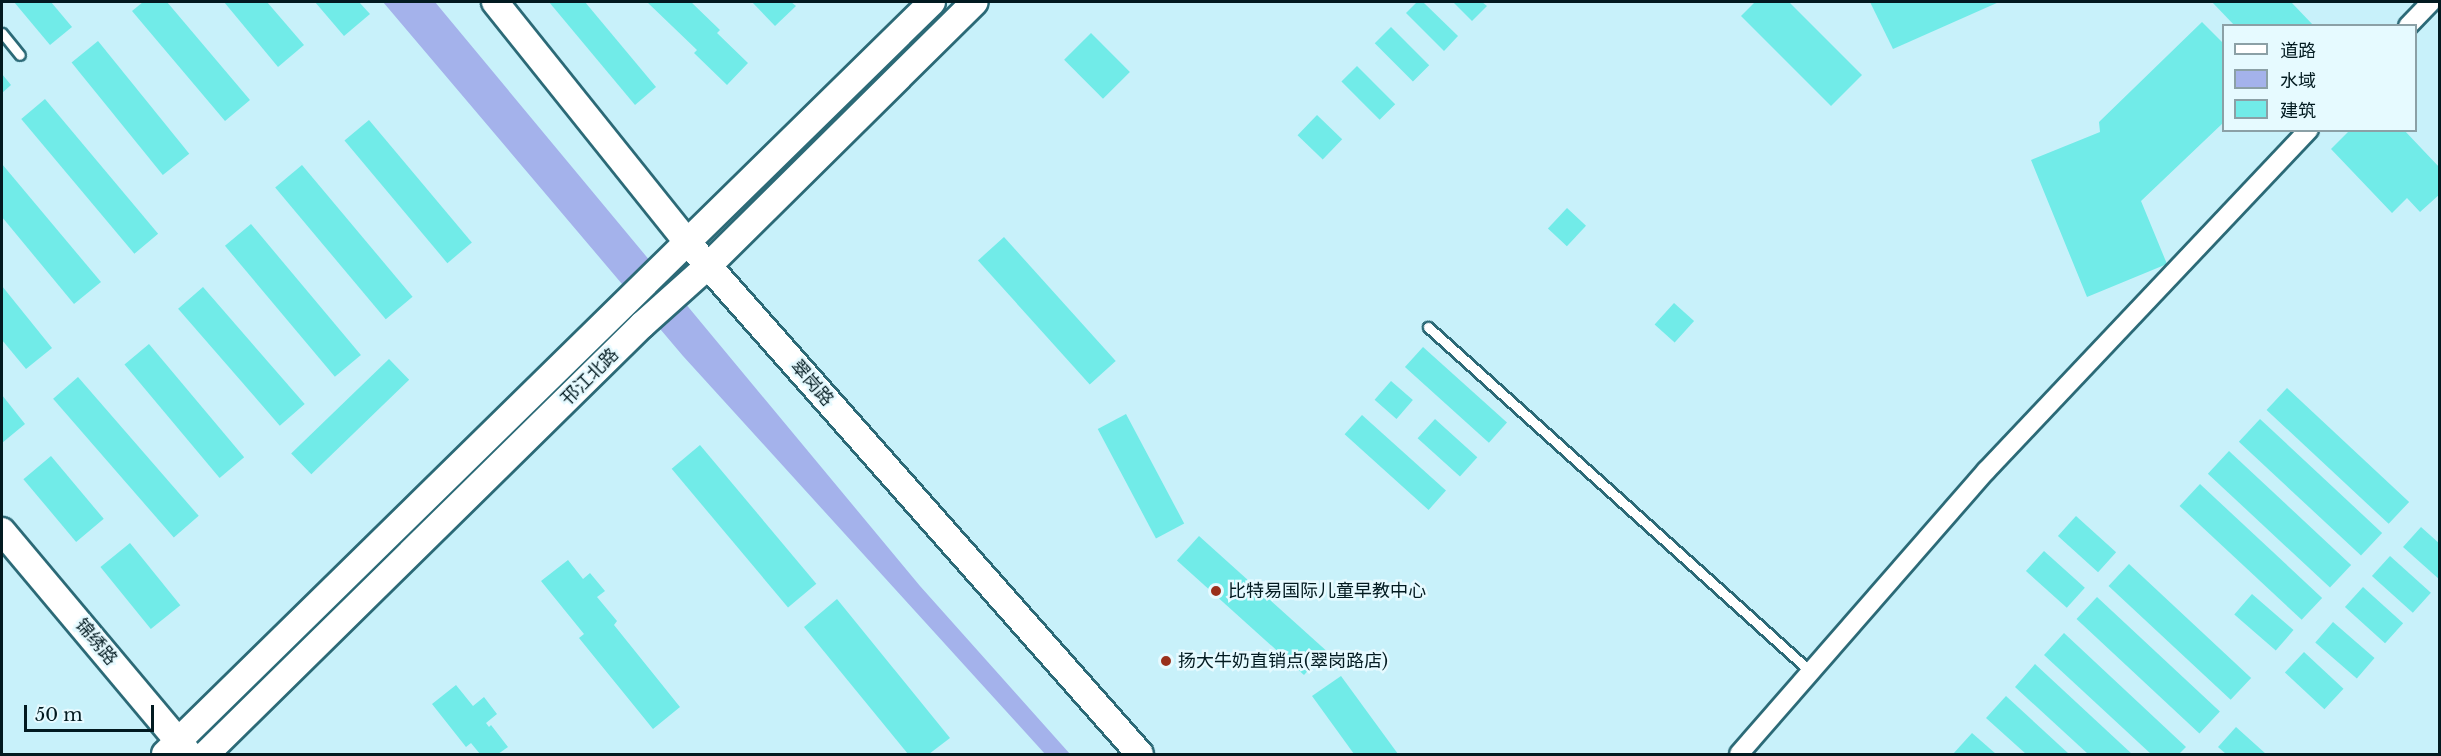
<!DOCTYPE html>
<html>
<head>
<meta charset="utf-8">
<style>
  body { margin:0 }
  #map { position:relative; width:2441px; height:756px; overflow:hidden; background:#c8f1fa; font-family:"Libre Baskerville","Noto Sans SC",serif }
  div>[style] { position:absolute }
  .water>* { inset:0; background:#a4b2eb }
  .building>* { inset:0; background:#71ebe8; transform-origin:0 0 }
  .roads { filter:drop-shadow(2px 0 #2c6a77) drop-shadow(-2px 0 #2c6a77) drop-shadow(0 2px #2c6a77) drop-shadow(0 -2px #2c6a77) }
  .lane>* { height:9px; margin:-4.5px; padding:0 4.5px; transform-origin:4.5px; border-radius:4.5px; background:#fff }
  .street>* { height:18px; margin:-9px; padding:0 9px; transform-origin:9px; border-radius:9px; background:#fff }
  .secondary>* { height:26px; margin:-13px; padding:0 13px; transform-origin:13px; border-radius:13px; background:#fff }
  .dots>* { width:16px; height:16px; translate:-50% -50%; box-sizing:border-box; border:3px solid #e6faff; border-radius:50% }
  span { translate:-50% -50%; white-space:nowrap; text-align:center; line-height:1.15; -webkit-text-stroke:5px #e6faff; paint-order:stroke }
  .street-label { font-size:18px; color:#021a20 }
  .poi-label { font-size:18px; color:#021a20 }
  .left { translate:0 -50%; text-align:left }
  .frame { position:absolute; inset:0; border:3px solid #021a20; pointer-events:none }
  .legend { position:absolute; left:2222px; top:24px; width:195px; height:108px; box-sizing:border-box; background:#e6faff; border:2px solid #8ba0a6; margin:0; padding:8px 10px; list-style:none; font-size:18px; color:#021a20 }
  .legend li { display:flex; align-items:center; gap:12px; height:30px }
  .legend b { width:30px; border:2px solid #8ba0a6 }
  .scale { position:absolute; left:24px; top:705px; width:130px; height:27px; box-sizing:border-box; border:3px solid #021a20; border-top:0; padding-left:8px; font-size:18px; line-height:21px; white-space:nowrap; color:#021a20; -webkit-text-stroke:4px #e6faff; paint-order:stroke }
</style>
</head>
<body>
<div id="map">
  <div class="water">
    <i style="clip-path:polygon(383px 2px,435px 2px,920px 586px,1070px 754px,1045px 754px,683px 356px)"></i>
  </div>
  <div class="building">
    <i style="clip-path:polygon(14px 2px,51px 2px,72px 27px,50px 45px)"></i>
    <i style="clip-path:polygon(143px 2px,167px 2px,250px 100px,225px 121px,132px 11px)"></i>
    <i style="clip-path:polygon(224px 2px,267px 2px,304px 45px,278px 67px)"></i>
    <i style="clip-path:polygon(315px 2px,359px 2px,370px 14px,344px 36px)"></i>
    <i style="clip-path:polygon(549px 2px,585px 2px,656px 87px,635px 105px)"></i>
    <i style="clip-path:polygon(647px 2px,691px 2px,720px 30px,717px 33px,748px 63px,727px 85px,694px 53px,697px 50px)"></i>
    <i style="clip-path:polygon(752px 2px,791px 2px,796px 6px,775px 26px)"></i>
    <i style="clip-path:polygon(1417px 2px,1423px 2px,1458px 36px,1444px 51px,1406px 13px)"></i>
    <i style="clip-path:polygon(1453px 2px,1482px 2px,1487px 6px,1472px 21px)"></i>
    <i style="clip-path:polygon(1755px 2px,1789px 2px,1862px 75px,1831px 106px,1741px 16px)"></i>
    <i style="clip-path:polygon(1870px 2px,1999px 2px,1893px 49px)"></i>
    <i style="clip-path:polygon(2212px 2px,2291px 2px,2314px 26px,2235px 26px)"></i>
    <i style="clip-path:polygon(2202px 22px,2224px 44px,2224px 122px,2141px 201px,2167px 264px,2087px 297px,2031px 160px,2100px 132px,2099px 122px)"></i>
    <i style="left:1391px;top:27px;width:54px;height:23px;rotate:45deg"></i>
    <i style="left:1091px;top:33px;width:55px;height:38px;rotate:45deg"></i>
    <i style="left:98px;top:41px;width:145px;height:34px;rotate:51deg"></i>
    <i style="left:1357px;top:66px;width:54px;height:22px;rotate:45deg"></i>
    <i style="clip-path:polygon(2px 74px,11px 85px,2px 93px)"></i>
    <i style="left:45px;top:99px;width:176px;height:31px;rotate:50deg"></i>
    <i style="left:1317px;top:115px;width:35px;height:28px;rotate:44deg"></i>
    <i style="left:369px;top:120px;width:160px;height:32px;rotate:50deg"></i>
    <i style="clip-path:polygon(2350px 130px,2404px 130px,2440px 168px,2440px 194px,2420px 212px,2407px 198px,2392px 213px,2331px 149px)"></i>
    <i style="clip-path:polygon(2px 164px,101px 282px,74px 304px,2px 217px)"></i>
    <i style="left:302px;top:165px;width:172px;height:35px;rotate:50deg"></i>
    <i style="left:1567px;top:208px;width:26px;height:28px;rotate:43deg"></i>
    <i style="left:251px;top:224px;width:171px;height:34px;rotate:50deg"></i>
    <i style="left:1004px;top:237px;width:167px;height:35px;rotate:48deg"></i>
    <i style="clip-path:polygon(2px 286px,52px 348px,26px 369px,2px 340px)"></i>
    <i style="left:203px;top:287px;width:155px;height:33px;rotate:49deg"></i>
    <i style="left:1674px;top:303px;width:27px;height:29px;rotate:42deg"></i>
    <i style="left:149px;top:344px;width:148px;height:32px;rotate:50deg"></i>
    <i style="left:1423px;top:347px;width:113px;height:27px;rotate:42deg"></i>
    <i style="left:389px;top:359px;width:29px;height:136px;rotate:46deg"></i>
    <i style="left:78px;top:377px;width:184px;height:33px;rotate:49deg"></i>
    <i style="left:1391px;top:381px;width:29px;height:25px;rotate:41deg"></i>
    <i style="left:2287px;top:388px;width:167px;height:30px;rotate:43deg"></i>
    <i style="clip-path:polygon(2px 395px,25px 424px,2px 443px)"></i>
    <i style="left:1126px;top:414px;width:124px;height:32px;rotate:62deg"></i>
    <i style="left:1362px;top:415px;width:113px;height:26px;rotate:42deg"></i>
    <i style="left:1435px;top:419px;width:57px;height:26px;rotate:42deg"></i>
    <i style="left:2260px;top:419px;width:167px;height:31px;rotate:43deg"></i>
    <i style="left:700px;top:445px;width:181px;height:37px;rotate:50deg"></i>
    <i style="left:2229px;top:451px;width:167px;height:31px;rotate:43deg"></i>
    <i style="left:51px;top:456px;width:82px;height:36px;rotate:50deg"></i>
    <i style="left:2200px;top:484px;width:167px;height:30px;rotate:43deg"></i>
    <i style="left:2076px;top:516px;width:54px;height:27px;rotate:42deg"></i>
    <i style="clip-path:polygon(2421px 527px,2440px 544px,2440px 580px,2403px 547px)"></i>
    <i style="left:1199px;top:536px;width:171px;height:33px;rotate:42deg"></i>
    <i style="left:130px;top:543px;width:80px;height:38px;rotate:51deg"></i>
    <i style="left:2044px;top:551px;width:55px;height:27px;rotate:42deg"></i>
    <i style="left:2390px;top:556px;width:55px;height:27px;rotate:42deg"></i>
    <i style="clip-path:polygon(568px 560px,583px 579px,590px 573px,605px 591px,597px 597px,617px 621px,614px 625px,680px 707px,653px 729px,579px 638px,584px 634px,541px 581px)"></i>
    <i style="left:2129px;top:564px;width:167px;height:30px;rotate:43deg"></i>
    <i style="left:2363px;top:587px;width:54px;height:27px;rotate:42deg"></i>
    <i style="left:2252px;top:594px;width:55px;height:27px;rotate:41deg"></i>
    <i style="left:2097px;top:597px;width:168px;height:30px;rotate:43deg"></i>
    <i style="clip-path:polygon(837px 599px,950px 738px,929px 754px,908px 754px,804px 627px)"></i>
    <i style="left:2333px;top:622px;width:55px;height:27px;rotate:41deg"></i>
    <i style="clip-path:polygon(2064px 633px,2186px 747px,2179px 754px,2151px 754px,2044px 655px)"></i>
    <i style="left:2304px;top:652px;width:54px;height:28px;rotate:43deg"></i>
    <i style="clip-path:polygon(2035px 664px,2132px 754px,2088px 754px,2015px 687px)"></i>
    <i style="clip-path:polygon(1341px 676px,1398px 754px,1354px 754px,1312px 696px)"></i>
    <i style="clip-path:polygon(456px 685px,473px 706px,484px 697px,497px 714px,486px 723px,489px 727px,491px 725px,508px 747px,498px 754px,480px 754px,471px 743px,466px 747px,432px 704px)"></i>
    <i style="clip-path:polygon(2006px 696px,2069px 754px,2026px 754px,1986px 718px)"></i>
    <i style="clip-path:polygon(2236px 727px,2266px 754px,2226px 754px,2218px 747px)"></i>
    <i style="clip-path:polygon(1972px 733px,1996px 754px,1953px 754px)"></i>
  </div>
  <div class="roads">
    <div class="lane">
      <i style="left:2px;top:33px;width:28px;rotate:51deg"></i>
      <i style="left:1428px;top:327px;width:515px;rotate:42.01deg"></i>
    </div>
    <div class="street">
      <i style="left:2408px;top:26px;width:33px;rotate:-46deg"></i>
      <i style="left:1739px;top:754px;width:376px;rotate:-48.9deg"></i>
      <i style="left:1986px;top:471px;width:470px;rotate:-46.6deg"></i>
    </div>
    <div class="secondary">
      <i style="left:495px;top:2px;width:309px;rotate:51.3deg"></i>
      <i style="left:688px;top:243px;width:682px;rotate:48.51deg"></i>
      <i style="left:2px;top:531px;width:291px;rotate:50deg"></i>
      <i style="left:165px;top:754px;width:1074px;rotate:-44.43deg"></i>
      <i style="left:206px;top:754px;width:612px;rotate:-44.54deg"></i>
      <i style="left:642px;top:325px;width:89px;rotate:-41.8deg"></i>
      <i style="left:708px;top:266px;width:375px;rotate:-44.7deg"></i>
    </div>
  </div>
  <div class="dots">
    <i style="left:1216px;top:591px;background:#99301b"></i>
    <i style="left:1166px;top:661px;background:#99301b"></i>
  </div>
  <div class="street-label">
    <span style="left:590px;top:377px;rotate:-45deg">邗江北路</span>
    <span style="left:812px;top:383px;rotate:49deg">翠岗路</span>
    <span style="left:96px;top:642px;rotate:50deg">锦绣路</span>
  </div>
  <div class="poi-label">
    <span class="left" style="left:1228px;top:591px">比特易国际儿童早教中心</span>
    <span class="left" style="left:1178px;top:661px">扬大牛奶直销点(翠岗路店)</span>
  </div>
  <div class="frame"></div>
  <ul class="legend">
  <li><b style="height:8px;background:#fff"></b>道路</li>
  <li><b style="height:16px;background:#a4b2eb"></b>水域</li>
  <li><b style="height:16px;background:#71ebe8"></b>建筑</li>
  </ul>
  <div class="scale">50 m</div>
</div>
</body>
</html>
